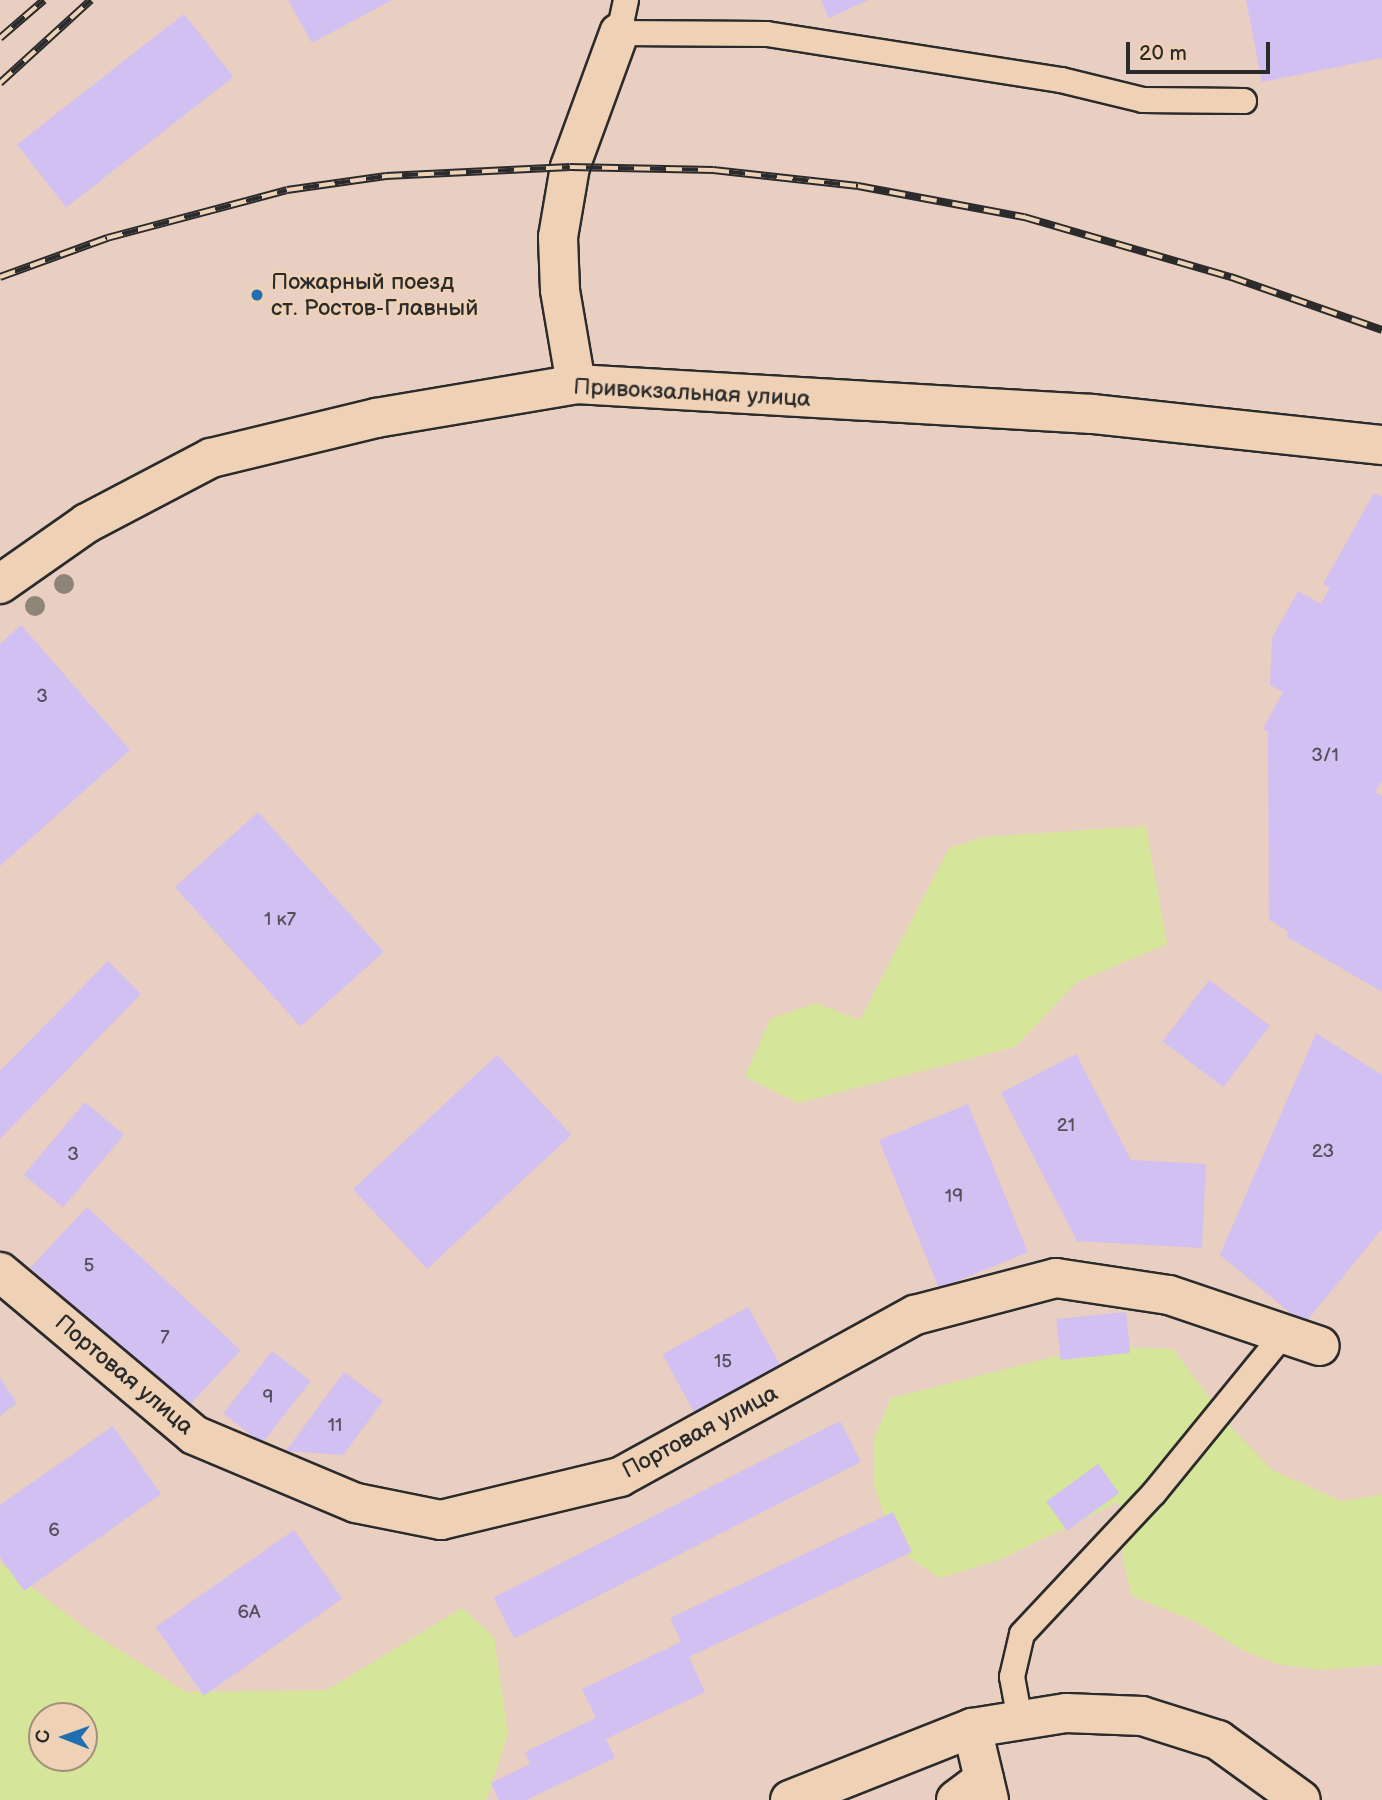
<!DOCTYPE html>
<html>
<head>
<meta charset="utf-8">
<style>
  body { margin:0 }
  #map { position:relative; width:1382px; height:1800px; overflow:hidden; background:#e9cec2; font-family:"Balsamiq Sans",sans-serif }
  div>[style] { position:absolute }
  .green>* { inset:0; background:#d5e599 }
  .building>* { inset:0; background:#d1c0f1; transform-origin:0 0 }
  .roads { filter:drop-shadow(2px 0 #2b2b2b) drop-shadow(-2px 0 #2b2b2b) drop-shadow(0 2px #2b2b2b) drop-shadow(0 -2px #2b2b2b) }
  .service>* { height:24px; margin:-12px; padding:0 12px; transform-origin:12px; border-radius:12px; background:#efd2b6 }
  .minor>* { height:38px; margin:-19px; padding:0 19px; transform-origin:19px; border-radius:19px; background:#efd2b6 }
  .primary>* { height:38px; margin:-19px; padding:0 19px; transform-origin:19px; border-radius:19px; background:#efd2b6 }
  .rail>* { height:8px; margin-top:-4px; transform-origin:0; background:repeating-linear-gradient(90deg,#efd2b6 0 16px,#2b2b2b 0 32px); box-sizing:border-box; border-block:2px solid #2b2b2b }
  .trees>* { width:20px; height:20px; margin:-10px; border-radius:50%; background:#8e8478 }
  .dots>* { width:19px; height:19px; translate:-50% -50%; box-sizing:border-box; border:4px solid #efd2b6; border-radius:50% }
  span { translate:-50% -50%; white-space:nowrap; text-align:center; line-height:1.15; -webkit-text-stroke:5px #efd2b6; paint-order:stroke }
  .number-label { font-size:19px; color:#54505c }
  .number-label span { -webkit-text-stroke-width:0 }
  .poi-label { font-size:23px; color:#2b2b2b }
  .left { translate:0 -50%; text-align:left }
  .street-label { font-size:23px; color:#2b2b2b }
  .north { position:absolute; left:28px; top:1702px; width:70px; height:70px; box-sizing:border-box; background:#efd2b6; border:2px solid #a18f7e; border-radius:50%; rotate:271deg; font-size:19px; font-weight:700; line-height:28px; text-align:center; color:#2b2b2b }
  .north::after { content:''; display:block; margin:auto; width:24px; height:32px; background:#1f6fb2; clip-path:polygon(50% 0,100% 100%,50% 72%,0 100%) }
  .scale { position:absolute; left:1126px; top:42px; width:144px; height:32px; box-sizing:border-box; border:4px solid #2b2b2b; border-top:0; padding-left:9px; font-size:21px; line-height:24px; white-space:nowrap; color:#2b2b2b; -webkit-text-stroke:5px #efd2b6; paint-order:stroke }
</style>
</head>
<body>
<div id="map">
  <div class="green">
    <i style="clip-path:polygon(1146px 826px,1167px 944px,1077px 982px,1015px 1047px,798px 1103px,745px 1077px,770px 1019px,816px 1003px,860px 1020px,949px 848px,984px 837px)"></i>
    <i style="clip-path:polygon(1097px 1346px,1173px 1349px,1232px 1428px,1272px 1470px,1341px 1501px,1382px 1495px,1382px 1665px,1321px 1670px,1278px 1664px,1240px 1649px,1197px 1622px,1132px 1596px,1123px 1560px,1119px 1502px,999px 1560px,939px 1578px,896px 1548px,873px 1483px,874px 1439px,891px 1398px)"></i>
    <i style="clip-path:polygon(evenodd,0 1563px,86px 1629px,186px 1692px,327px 1690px,462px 1608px,494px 1637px,508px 1734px,486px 1800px,0 1800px,0 1563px,42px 1716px,84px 1716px,84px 1758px,42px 1758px,42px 1716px)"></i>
  </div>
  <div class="building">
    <i style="clip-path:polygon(288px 0,392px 0,312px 43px)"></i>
    <i style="clip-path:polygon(821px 0,868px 0,829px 18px)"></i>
    <i style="clip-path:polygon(1246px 0,1382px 0,1382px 58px,1262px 82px)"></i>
    <i style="left:184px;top:14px;width:80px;height:212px;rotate:52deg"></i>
    <i style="clip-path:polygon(1374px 493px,1382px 497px,1382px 780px,1375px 792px,1382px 796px,1382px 992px,1286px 936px,1289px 932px,1269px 920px,1268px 732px,1263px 729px,1283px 692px,1270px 685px,1272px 638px,1298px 591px,1321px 604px,1330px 588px,1323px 584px)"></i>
    <i style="clip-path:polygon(21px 625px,130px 750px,0 866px,0 644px)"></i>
    <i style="left:258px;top:812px;width:188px;height:112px;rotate:48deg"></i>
    <i style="clip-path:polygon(108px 961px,141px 994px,0 1139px,0 1071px)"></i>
    <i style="left:1209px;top:980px;width:76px;height:77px;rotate:37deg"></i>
    <i style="clip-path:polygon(1316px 1033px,1382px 1075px,1382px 1229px,1304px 1324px,1220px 1255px)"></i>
    <i style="clip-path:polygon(1076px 1054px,1131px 1160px,1206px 1164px,1202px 1248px,1077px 1241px,1001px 1093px)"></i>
    <i style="left:497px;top:1055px;width:109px;height:197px;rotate:47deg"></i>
    <i style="left:85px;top:1102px;width:51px;height:95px;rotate:40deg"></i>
    <i style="left:968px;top:1104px;width:160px;height:96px;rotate:68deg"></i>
    <i style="left:87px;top:1207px;width:210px;height:83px;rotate:43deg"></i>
    <i style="left:748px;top:1307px;width:72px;height:98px;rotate:61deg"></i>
    <i style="left:1126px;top:1312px;width:41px;height:70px;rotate:84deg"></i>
    <i style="left:272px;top:1351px;width:49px;height:79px;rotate:38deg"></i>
    <i style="clip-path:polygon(344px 1372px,383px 1401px,343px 1455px,286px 1451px)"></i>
    <i style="clip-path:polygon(0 1378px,17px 1403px,0 1416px)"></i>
    <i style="left:840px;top:1421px;width:46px;height:389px;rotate:63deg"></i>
    <i style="clip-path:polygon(113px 1426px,161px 1494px,24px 1591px,0 1557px,0 1505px)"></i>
    <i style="left:1098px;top:1464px;width:36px;height:64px;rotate:54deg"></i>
    <i style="clip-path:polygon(893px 1512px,912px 1552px,689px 1657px,705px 1692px,606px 1739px,615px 1758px,526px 1800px,499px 1800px,491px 1783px,530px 1764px,525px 1752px,596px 1718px,582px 1689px,681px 1642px,670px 1618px)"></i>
    <i style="left:294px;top:1530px;width:84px;height:169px;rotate:55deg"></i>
  </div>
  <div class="roads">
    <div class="service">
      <i style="left:626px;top:0;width:34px;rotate:102deg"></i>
      <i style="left:619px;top:33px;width:148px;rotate:0.4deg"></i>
      <i style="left:767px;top:34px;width:298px;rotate:8.9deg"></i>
      <i style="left:1061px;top:80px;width:84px;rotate:13.7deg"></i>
      <i style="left:1143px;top:100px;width:101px;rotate:0.6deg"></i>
      <i style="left:1020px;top:1720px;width:44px;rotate:-100.5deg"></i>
      <i style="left:1012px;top:1677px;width:44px;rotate:-76.9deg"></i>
      <i style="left:1022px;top:1634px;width:193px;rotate:-46.9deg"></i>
      <i style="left:1154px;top:1493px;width:203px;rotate:-50.8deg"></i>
    </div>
    <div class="minor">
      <i style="left:576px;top:384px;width:95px;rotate:-99.7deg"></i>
      <i style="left:560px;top:290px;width:53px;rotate:-92.2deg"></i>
      <i style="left:558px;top:237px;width:71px;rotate:-80.3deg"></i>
      <i style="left:570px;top:167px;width:143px;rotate:-69.9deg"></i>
      <i style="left:0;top:584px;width:106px;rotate:-35deg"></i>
      <i style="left:87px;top:523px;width:140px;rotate:-27.7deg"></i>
      <i style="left:211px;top:458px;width:170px;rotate:-13.6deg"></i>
      <i style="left:376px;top:418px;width:203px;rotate:-9.6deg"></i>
      <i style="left:576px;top:384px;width:517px;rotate:3.33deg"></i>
      <i style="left:1092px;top:414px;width:292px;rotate:6.1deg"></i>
      <i style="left:0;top:1272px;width:253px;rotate:40deg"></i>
      <i style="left:194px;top:1435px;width:176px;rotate:22.8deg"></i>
      <i style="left:356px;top:1503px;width:87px;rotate:11.3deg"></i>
      <i style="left:441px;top:1520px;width:184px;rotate:-13.5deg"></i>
      <i style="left:620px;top:1477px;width:337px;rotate:-28.8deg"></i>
      <i style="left:915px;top:1315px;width:146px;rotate:-14.7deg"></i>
      <i style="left:1056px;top:1278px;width:114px;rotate:8.6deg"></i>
      <i style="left:1169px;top:1295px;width:159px;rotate:18.7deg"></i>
      <i style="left:972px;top:1728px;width:74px;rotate:76.7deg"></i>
      <i style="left:956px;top:1800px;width:35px;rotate:-37deg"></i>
    </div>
    <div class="primary">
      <i style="left:790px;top:1800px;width:196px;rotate:-21.6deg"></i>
      <i style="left:972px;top:1728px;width:95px;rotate:-9.1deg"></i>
      <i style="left:1066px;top:1713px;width:76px;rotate:2.3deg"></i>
      <i style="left:1142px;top:1716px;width:80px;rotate:17.5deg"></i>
      <i style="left:1218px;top:1740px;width:102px;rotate:35.9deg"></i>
    </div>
  </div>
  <div class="rail">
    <i style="left:0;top:38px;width:58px;rotate:-40.8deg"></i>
    <i style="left:0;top:83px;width:123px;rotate:-42.4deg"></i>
    <i style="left:0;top:277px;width:114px;rotate:-20deg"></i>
    <i style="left:107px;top:238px;width:186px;rotate:-14.9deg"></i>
    <i style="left:287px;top:190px;width:100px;rotate:-8deg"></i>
    <i style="left:386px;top:176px;width:184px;rotate:-2.8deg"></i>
    <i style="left:570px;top:167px;width:143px;rotate:1.2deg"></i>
    <i style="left:713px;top:170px;width:146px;rotate:6.3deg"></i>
    <i style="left:858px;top:186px;width:169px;rotate:10.6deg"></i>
    <i style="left:1024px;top:217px;width:216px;rotate:16.2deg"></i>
    <i style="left:1231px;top:277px;width:160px;rotate:19.3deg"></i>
  </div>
  <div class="trees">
    <i style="left:64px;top:584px"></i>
    <i style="left:35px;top:606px"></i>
  </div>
  <div class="dots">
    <i style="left:257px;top:295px;background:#1f6fb2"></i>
  </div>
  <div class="number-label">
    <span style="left:42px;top:697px">3</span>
    <span style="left:1325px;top:756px">3/1</span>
    <span style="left:280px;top:920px">1 к7</span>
    <span style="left:1066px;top:1126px">21</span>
    <span style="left:1323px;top:1152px">23</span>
    <span style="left:73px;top:1155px">3</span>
    <span style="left:954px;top:1197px">19</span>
    <span style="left:89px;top:1266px">5</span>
    <span style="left:165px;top:1338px">7</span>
    <span style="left:723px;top:1362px">15</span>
    <span style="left:268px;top:1398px">9</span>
    <span style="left:335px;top:1426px">11</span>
    <span style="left:54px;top:1531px">6</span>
    <span style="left:249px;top:1613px">6А</span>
  </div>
  <div class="poi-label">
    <span class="left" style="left:271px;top:295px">Пожарный поезд<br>ст. Ростов-Главный</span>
  </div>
  <div class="street-label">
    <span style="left:692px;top:393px;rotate:3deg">Привокзальная улица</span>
    <span style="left:124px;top:1375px;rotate:40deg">Портовая улица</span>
    <span style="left:700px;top:1432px;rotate:-28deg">Портовая улица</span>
  </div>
  <div class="north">С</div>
  <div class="scale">20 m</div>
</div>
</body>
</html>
